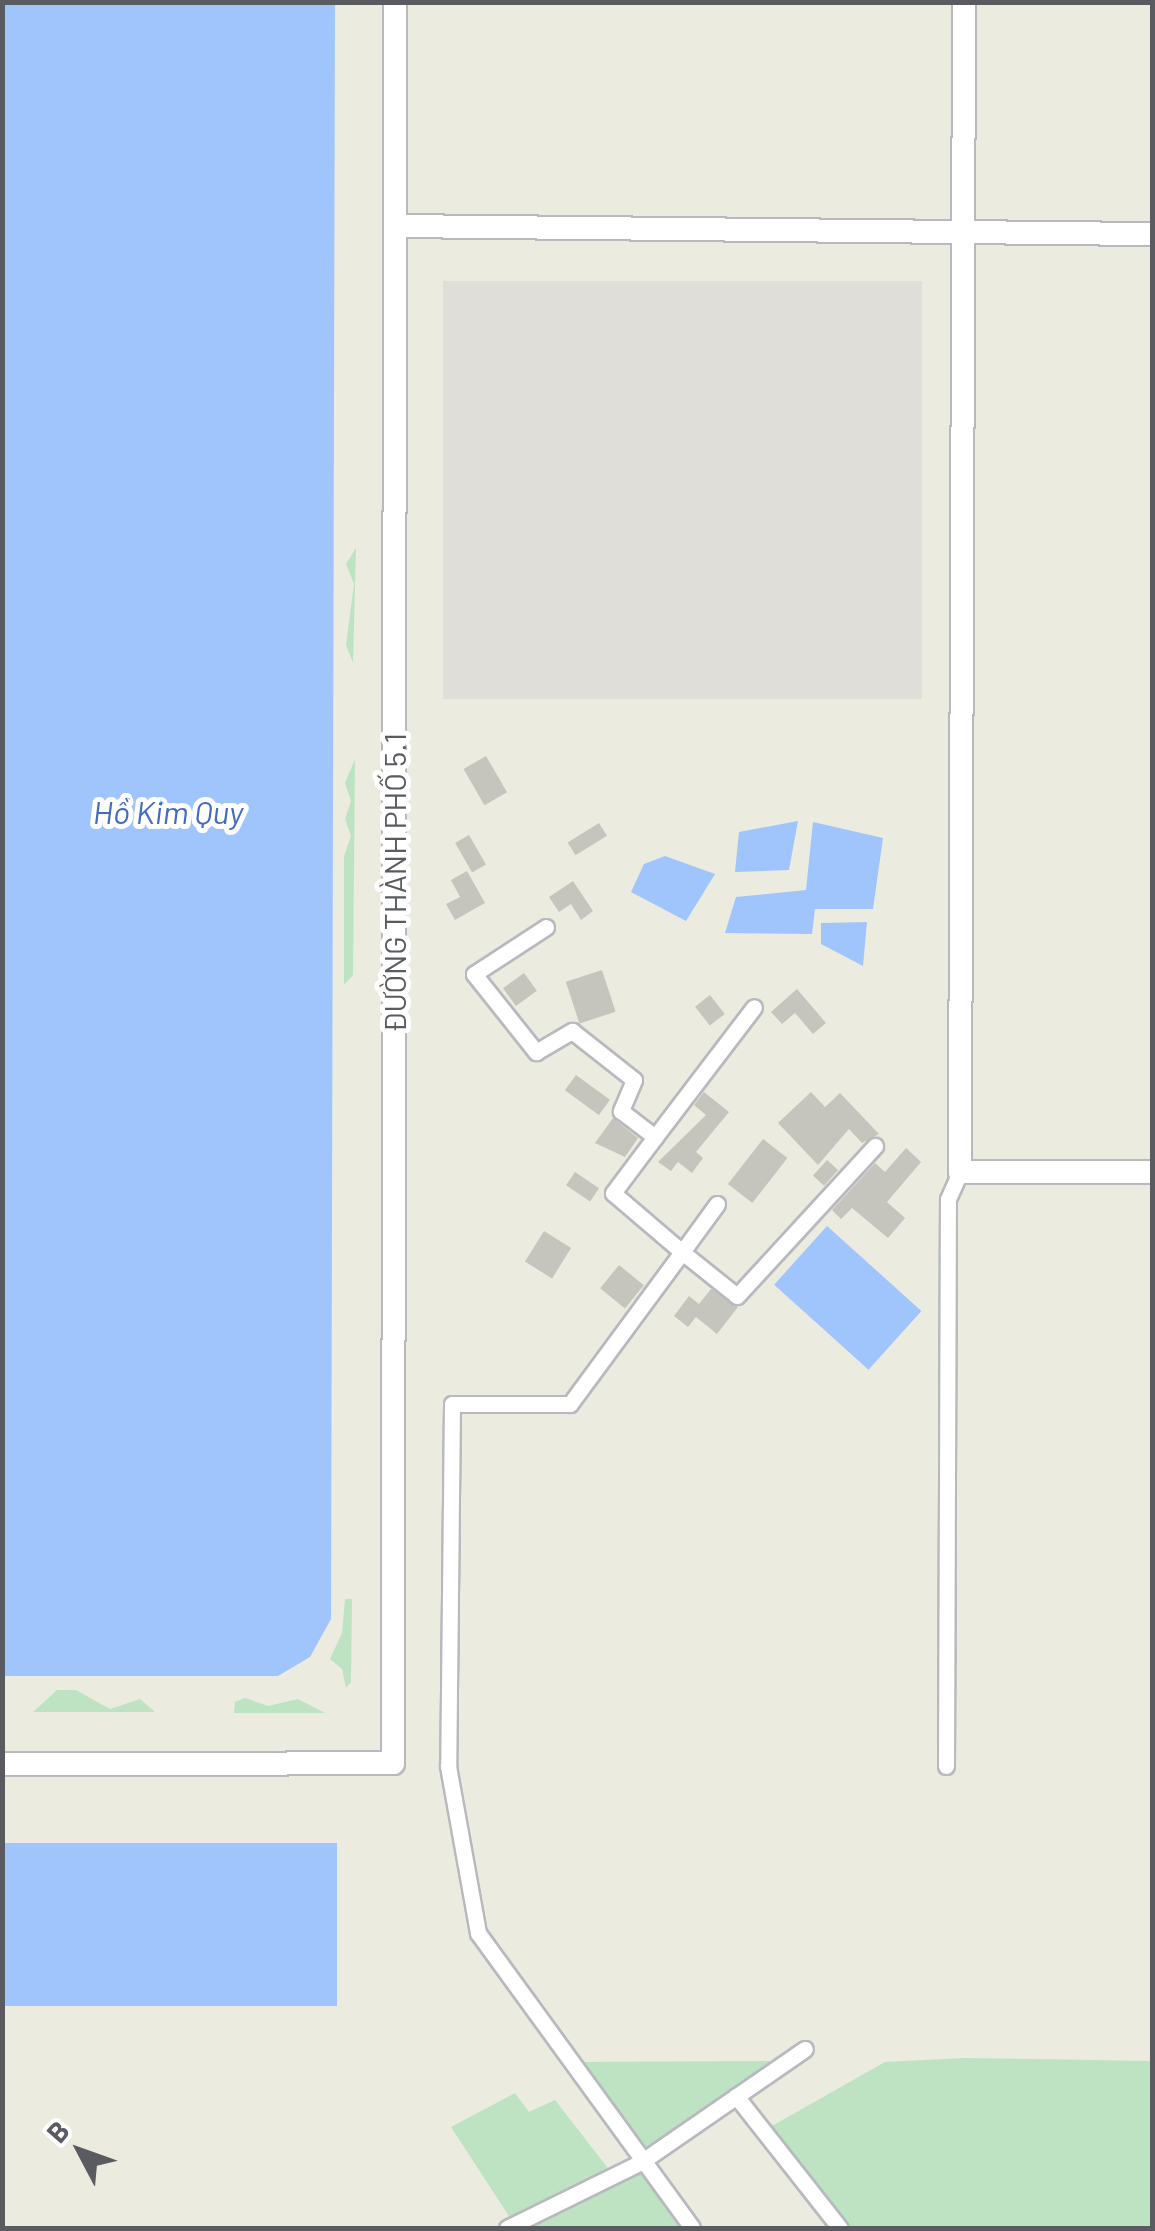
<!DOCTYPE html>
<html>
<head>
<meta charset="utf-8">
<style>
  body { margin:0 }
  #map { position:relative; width:1155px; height:2231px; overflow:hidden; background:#ecebe0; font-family:Barlow,sans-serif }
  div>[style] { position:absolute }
  .industrial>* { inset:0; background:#dfded8; transform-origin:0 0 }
  .green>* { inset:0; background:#bde3c3 }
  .water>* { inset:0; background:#9fc5fc; transform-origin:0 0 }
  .building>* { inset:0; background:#c6c5bd; transform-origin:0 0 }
  .roads { filter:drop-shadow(2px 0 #b8b9bf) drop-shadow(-2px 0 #b8b9bf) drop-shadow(0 2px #b8b9bf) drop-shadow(0 -2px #b8b9bf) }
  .street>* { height:15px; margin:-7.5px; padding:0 7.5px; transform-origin:7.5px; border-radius:7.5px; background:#fff }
  .secondary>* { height:22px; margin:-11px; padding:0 11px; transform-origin:11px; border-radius:11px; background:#fff }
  span { translate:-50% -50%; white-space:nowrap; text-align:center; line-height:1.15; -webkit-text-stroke:10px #fff; paint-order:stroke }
  .street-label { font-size:30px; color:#595b61 }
  .water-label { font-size:32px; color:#446cbe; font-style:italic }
  .frame { position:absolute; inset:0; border:5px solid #595b61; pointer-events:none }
  .north { position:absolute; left:30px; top:2101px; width:100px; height:100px; -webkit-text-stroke:8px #fff; paint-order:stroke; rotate:311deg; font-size:28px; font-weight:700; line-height:40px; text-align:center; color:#595b61 }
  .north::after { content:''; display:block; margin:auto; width:35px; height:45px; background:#595b61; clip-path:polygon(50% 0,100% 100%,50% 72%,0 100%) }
</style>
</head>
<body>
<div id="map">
  <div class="industrial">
    <i style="left:443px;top:281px;width:479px;height:418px"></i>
  </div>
  <div class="green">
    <i style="clip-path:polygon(356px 548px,353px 663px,346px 645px,354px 584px,346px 564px)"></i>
    <i style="clip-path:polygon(355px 759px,353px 975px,344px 985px,344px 856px,351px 836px,345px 819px,351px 801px,345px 783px)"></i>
    <i style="clip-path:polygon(345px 1599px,352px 1599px,351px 1682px,346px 1688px,342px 1669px,330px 1659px,342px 1633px)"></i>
    <i style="clip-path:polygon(57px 1690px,76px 1690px,110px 1709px,140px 1699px,155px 1712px,33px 1712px)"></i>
    <i style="clip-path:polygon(245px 1698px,268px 1706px,298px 1699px,325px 1713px,234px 1713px,235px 1702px)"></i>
    <i style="clip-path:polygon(964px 2058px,1152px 2061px,1152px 2228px,838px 2228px,763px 2131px,885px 2062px)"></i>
    <i style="clip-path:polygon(778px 2061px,641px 2162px,692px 2228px,507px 2228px,514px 2224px,451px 2127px,515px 2093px,529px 2112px,555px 2100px,614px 2176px,640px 2162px,567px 2062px)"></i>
  </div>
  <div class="water">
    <i style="clip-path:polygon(2px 3px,335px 3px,331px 1619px,310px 1657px,278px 1676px,3px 1676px)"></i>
    <i style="clip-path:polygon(798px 821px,789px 870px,735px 872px,739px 832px)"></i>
    <i style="clip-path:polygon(813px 822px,883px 838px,873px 909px,815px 909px,812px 934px,725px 933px,736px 897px,806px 890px)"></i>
    <i style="clip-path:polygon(665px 856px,715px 874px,686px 921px,631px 892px,644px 864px)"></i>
    <i style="clip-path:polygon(867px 922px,863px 966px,821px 944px,821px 923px)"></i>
    <i style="left:827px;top:1226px;width:127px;height:79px;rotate:42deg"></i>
    <i style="left:3px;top:1843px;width:334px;height:163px"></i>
  </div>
  <div class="building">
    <i style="left:486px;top:756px;width:42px;height:26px;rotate:60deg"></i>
    <i style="left:599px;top:823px;width:15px;height:37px;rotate:58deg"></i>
    <i style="left:469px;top:835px;width:34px;height:16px;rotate:60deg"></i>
    <i style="clip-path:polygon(467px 871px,485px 903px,455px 920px,446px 904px,460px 897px,451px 880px)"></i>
    <i style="clip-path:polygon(573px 881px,593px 911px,581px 920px,571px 904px,559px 912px,549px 897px)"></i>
    <i style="left:602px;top:970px;width:44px;height:38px;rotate:72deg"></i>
    <i style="left:524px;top:973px;width:22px;height:26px;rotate:54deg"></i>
    <i style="clip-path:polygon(797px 989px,826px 1023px,813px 1034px,795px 1013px,782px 1024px,771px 1012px)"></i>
    <i style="left:710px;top:995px;width:24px;height:19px;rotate:52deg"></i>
    <i style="left:576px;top:1075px;width:42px;height:19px;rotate:36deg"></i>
    <i style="clip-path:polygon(704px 1092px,729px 1112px,696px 1152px,703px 1158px,692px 1173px,678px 1162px,671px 1171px,658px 1162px,706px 1115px,694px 1105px)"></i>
    <i style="clip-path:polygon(811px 1092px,825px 1107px,840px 1093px,879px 1134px,862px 1143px,849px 1129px,818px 1165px,778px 1123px)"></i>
    <i style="clip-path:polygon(613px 1118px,638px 1138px,625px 1157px,595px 1143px)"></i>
    <i style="left:763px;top:1139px;width:31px;height:57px;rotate:38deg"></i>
    <i style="clip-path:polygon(906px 1148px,921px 1162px,887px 1202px,905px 1218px,888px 1238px,852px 1208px,841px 1219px,832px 1210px,875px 1163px,885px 1172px)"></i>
    <i style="left:827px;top:1160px;width:15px;height:21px;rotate:42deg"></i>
    <i style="left:575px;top:1172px;width:29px;height:16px;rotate:34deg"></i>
    <i style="left:544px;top:1231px;width:32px;height:36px;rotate:32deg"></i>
    <i style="left:619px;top:1265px;width:32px;height:30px;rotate:39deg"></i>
    <i style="clip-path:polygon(711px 1289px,738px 1307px,717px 1334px,696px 1317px,688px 1327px,674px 1316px,689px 1296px,699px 1304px)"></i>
  </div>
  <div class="roads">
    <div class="street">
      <i style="left:546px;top:927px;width:86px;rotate:146.9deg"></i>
      <i style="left:474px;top:974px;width:100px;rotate:51.5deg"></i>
      <i style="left:536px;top:1052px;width:42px;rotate:-30.3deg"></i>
      <i style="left:572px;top:1031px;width:79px;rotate:38.3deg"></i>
      <i style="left:634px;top:1080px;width:34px;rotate:113deg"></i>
      <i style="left:621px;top:1111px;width:43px;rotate:37.4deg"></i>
      <i style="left:655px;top:1137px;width:70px;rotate:126.9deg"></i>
      <i style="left:613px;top:1193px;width:91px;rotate:40.5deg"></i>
      <i style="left:682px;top:1252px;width:189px;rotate:126.4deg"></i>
      <i style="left:570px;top:1404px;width:118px;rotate:180deg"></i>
      <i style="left:452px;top:1404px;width:362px;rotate:90.6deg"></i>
      <i style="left:448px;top:1766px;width:170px;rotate:79.8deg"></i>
      <i style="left:478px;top:1933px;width:364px;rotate:54deg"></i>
      <i style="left:655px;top:1137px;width:163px;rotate:-52.7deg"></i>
      <i style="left:717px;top:1204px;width:59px;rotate:126.1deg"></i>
      <i style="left:682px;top:1252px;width:70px;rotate:38.7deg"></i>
      <i style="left:737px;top:1296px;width:204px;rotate:-47.4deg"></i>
      <i style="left:946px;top:1766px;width:567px;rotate:-89.8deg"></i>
      <i style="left:948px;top:1199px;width:30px;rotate:-66deg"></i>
      <i style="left:736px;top:2096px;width:168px;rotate:51.8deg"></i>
      <i style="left:507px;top:2228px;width:149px;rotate:-26.2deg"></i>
      <i style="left:641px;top:2162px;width:199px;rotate:-34.6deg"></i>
    </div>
    <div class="secondary">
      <i style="left:964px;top:2px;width:1170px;rotate:90.2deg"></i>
      <i style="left:960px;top:1172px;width:192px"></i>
      <i style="left:395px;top:226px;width:757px;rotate:0.61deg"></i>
      <i style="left:2px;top:1764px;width:391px;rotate:-0.1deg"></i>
      <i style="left:393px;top:1763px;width:1761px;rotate:-89.93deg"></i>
    </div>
  </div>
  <div class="street-label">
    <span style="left:394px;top:883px;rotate:-90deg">ĐƯỜNG THÀNH PHỐ 5.1</span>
  </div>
  <div class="water-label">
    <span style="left:168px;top:811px">Hồ Kim Quy</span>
  </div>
  <div class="frame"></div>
  <div class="north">B</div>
</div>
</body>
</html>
